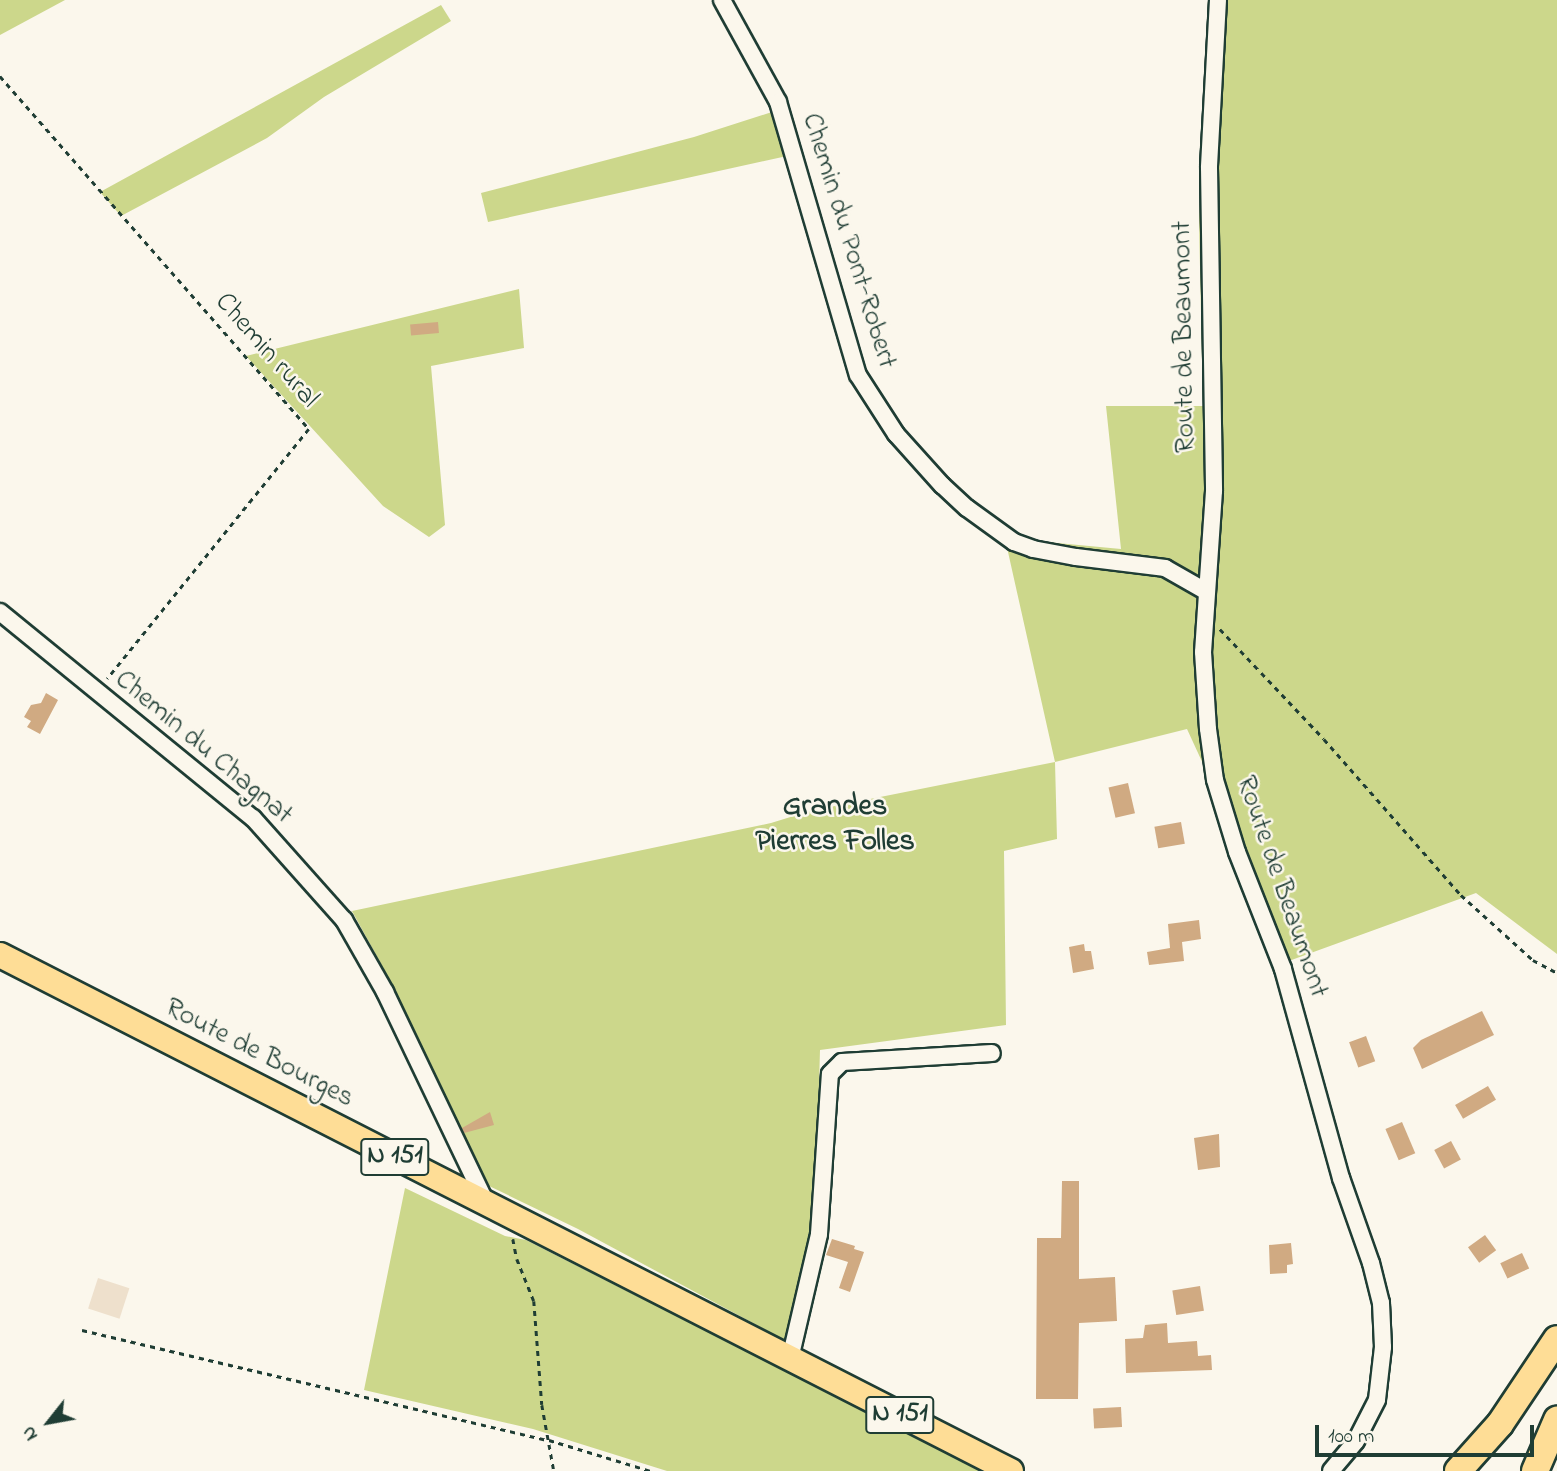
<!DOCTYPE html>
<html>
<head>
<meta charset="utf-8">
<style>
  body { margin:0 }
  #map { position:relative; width:1557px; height:1471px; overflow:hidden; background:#fbf7ec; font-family:"Indie Flower",sans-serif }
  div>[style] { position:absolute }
  .built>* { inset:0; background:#eee0cc; transform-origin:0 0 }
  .green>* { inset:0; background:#ccd78b }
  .building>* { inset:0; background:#d0aa82; transform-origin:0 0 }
  .path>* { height:2.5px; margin-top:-1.25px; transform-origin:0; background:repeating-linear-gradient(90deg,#1f3d34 0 5px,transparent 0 10px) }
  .roads { filter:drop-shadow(2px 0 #1f3d34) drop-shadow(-2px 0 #1f3d34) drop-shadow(0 2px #1f3d34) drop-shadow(0 -2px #1f3d34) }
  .minor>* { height:16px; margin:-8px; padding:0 8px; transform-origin:8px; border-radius:8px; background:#fbf7ec }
  .primary>* { height:24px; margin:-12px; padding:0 12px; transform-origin:12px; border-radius:12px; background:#fedd96 }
  .trunk>* { height:26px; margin:-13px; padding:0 13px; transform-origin:13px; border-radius:13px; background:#fedd96 }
  span { translate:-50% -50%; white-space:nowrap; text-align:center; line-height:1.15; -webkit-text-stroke:5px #fbf7ec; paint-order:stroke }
  .shield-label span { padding:2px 5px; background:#fbf7ec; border:2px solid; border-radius:5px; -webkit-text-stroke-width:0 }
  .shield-label { font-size:26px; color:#1f3d34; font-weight:700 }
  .street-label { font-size:28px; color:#1f3d34 }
  .neighbourhood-label { font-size:30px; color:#1f3d34; font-weight:700 }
  .north { position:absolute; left:14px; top:1387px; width:70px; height:70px; -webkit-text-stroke:5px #fbf7ec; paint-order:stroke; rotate:239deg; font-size:19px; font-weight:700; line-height:28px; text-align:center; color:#1f3d34 }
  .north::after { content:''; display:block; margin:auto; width:24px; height:32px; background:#1f3d34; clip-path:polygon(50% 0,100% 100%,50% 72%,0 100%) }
  .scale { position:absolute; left:1315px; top:1425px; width:219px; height:32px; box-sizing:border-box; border:4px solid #1f3d34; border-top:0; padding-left:9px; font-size:21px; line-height:24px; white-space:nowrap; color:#1f3d34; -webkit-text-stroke:5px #fbf7ec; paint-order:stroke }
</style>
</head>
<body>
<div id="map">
  <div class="built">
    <i style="left:98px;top:1278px;width:33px;height:32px;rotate:18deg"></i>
  </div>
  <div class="green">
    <i style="clip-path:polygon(0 0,65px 0,0 35px)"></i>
    <i style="clip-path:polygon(1208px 0,1557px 0,1557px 954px,1476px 893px,1286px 962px,1244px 853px,1187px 729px,1055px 762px,1057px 839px,1004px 851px,1006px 1025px,820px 1050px,816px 1192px,790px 1343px,578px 1229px,485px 1184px,381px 964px,352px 911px,771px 823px,810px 811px,1055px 762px,1006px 543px,1036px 541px,1121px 549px,1106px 406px,1203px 406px,1199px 221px)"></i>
    <i style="clip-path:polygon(441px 5px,451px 21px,324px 97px,267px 138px,121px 216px,100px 192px)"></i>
    <i style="clip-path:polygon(772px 112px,787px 156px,488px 222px,481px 193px,694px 137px)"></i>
    <i style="clip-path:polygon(519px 289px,524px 348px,431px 366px,445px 525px,429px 537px,383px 506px,246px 356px)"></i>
    <i style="clip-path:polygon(405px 1188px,505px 1236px,526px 1240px,983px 1471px,667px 1471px,533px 1429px,364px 1390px)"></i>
  </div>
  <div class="building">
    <i style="left:438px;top:322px;width:11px;height:28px;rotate:85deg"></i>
    <i style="clip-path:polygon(46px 693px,58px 700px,40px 734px,27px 727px,31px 721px,24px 717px,31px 705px,41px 703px)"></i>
    <i style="left:1128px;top:783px;width:31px;height:20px;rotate:77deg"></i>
    <i style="left:1181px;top:822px;width:22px;height:27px;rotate:80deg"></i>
    <i style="clip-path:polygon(1199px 920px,1201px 939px,1182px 942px,1184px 961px,1149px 965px,1147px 952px,1170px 948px,1168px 924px)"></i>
    <i style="clip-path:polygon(1084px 944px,1085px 951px,1091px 951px,1094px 969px,1073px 973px,1069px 947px)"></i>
    <i style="clip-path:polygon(1482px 1011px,1494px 1035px,1422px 1069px,1413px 1048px,1421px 1040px)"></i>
    <i style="left:1366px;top:1036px;width:27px;height:18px;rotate:70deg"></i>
    <i style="left:1488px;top:1086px;width:16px;height:38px;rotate:60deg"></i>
    <i style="clip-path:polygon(490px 1112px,494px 1125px,464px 1133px,462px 1128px)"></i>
    <i style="left:1402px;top:1122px;width:34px;height:18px;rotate:67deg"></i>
    <i style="clip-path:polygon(1219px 1134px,1220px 1167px,1198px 1170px,1194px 1138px)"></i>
    <i style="left:1451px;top:1141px;width:21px;height:19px;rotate:62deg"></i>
    <i style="clip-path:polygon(1062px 1181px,1079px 1181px,1079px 1279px,1115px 1277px,1117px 1321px,1079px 1323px,1078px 1399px,1036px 1399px,1037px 1238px,1061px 1238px)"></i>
    <i style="left:1485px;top:1235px;width:19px;height:21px;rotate:54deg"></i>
    <i style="clip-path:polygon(832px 1239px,855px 1246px,854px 1249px,864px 1252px,850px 1292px,839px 1288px,848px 1262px,826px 1255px)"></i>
    <i style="clip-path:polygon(1291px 1243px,1293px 1264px,1287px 1265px,1287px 1273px,1270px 1274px,1269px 1245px)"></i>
    <i style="left:1522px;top:1253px;width:17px;height:24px;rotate:65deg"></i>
    <i style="left:1200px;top:1286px;width:25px;height:28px;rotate:81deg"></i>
    <i style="clip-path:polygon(1167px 1323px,1168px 1343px,1197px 1341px,1198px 1356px,1211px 1355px,1212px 1370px,1126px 1373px,1125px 1339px,1143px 1338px,1145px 1325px)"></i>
    <i style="left:1121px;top:1407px;width:20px;height:28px;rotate:87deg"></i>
  </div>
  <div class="path">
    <i style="left:0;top:76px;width:469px;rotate:48.8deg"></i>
    <i style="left:309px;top:429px;width:321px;rotate:128.9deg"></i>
    <i style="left:1220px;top:629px;width:151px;rotate:46.6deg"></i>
    <i style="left:1324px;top:739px;width:208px;rotate:48.7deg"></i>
    <i style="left:1461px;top:895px;width:97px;rotate:42.1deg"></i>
    <i style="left:1533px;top:960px;width:27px;rotate:28deg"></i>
    <i style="left:513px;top:1239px;width:20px;rotate:79deg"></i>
    <i style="left:517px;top:1259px;width:45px;rotate:68deg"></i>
    <i style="left:534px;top:1301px;width:104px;rotate:85.6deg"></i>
    <i style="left:542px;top:1405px;width:67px;rotate:79.7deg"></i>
    <i style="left:82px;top:1330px;width:480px;rotate:13.3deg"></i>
    <i style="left:549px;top:1440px;width:107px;rotate:16.9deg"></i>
  </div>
  <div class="roads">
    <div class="minor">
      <i style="left:722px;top:0;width:116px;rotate:61.2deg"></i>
      <i style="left:778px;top:102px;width:284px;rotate:73.7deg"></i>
      <i style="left:858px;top:375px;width:70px;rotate:57.2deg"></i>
      <i style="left:896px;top:434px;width:69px;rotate:48deg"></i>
      <i style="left:942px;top:485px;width:34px;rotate:43deg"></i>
      <i style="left:967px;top:508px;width:58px;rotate:35.9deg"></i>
      <i style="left:1014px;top:542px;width:20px;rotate:20deg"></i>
      <i style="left:1033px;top:549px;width:44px;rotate:10.5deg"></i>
      <i style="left:1076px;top:557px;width:90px;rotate:7deg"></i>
      <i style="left:1165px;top:568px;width:48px;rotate:29.7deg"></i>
      <i style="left:1218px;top:0;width:168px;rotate:93.1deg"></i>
      <i style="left:1209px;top:168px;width:323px;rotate:89.1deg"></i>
      <i style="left:1214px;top:491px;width:161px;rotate:93.9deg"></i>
      <i style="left:1203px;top:652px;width:77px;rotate:86.3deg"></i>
      <i style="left:1208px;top:729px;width:51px;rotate:82.2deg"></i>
      <i style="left:1215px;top:780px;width:75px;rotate:73deg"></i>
      <i style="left:1237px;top:852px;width:126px;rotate:68.5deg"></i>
      <i style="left:1283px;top:969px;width:217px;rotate:74.5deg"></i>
      <i style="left:1341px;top:1178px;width:90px;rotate:70.6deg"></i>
      <i style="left:1371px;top:1263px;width:41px;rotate:76deg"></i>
      <i style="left:1381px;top:1303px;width:44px;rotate:87.4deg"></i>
      <i style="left:1383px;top:1347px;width:53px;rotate:96.5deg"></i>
      <i style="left:1377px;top:1400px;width:46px;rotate:117.1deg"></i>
      <i style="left:1356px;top:1441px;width:39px;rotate:130deg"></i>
      <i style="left:0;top:612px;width:326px;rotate:39.2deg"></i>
      <i style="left:253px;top:818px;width:137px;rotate:48.3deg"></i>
      <i style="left:344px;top:920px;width:83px;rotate:60.3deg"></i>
      <i style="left:385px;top:992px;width:234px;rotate:64.4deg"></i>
      <i style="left:790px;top:1359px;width:128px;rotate:-76.9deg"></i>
      <i style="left:819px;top:1234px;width:160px;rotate:-86.1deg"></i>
      <i style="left:830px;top:1074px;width:17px;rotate:-45deg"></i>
      <i style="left:842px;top:1062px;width:150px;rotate:-3.4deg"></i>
    </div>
    <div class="primary">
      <i style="left:0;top:955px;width:1135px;rotate:27.04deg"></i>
    </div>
    <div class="trunk">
      <i style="left:1458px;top:1471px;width:63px;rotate:-48.2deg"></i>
      <i style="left:1500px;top:1424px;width:102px;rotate:-56.2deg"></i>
      <i style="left:1535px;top:1471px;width:56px;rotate:-66.7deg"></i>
    </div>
  </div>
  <div class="shield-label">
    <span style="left:395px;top:1157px">N 151</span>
    <span style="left:900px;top:1415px">N 151</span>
  </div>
  <div class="street-label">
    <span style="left:848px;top:241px;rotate:73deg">Chemin du Pont-Robert</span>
    <span style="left:1185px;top:337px;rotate:-91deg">Route de Beaumont</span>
    <span style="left:266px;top:351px;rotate:49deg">Chemin rural</span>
    <span style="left:203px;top:748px;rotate:40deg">Chemin du Chagnat</span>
    <span style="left:1281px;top:887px;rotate:71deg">Route de Beaumont</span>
    <span style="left:259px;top:1054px;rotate:27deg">Route de Bourges</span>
  </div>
  <div class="neighbourhood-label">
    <span style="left:835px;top:824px">Grandes<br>Pierres Folles</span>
  </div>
  <div class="north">N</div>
  <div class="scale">100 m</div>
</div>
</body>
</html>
